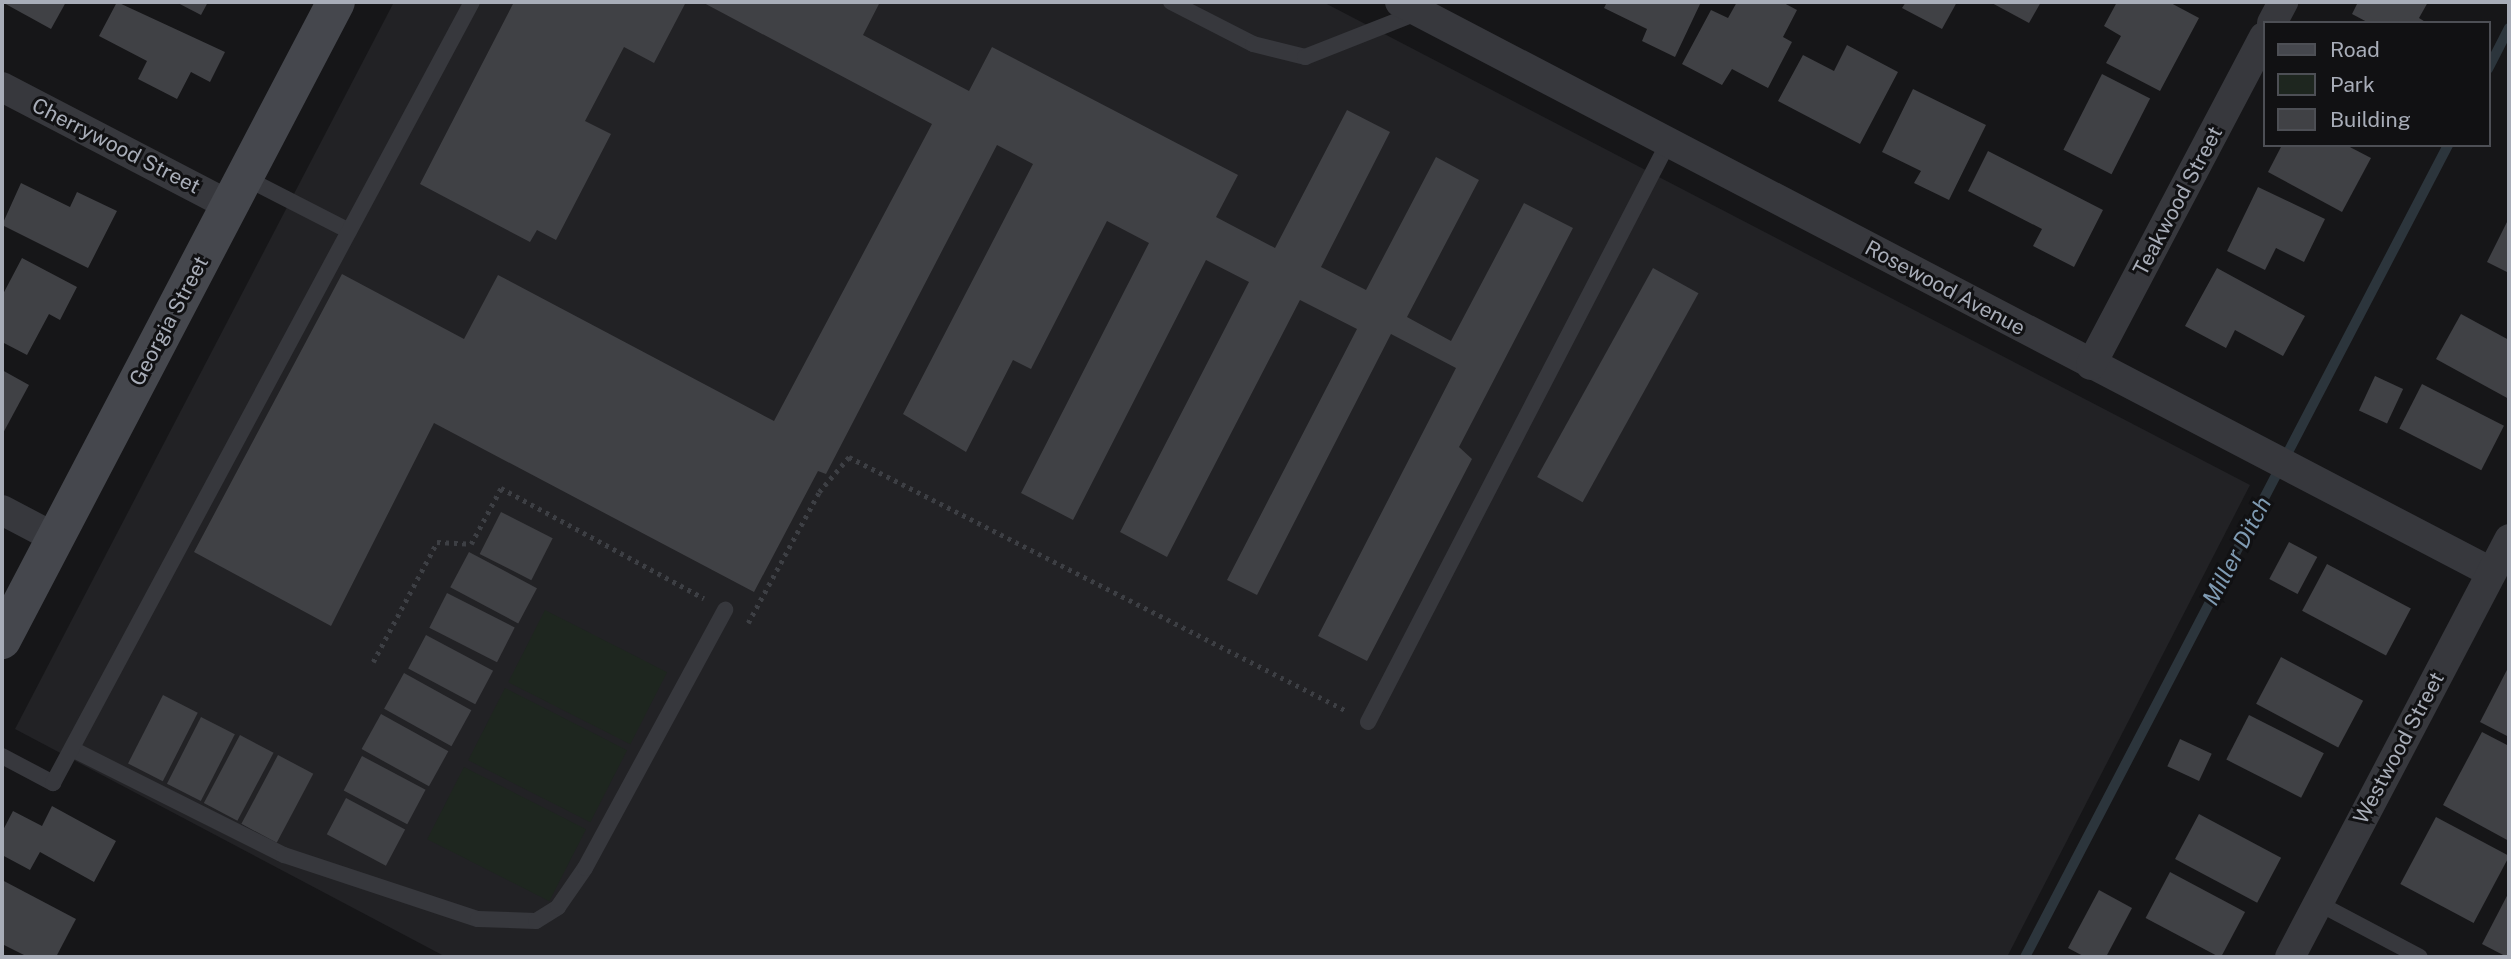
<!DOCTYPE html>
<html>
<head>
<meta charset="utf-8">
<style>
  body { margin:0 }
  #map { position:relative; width:2511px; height:959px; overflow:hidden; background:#161618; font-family:"Public Sans",sans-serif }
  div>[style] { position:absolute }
  .built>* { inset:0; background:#222225 }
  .green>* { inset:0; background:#1e261f; transform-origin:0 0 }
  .stream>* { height:10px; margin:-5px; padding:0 5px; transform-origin:5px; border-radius:5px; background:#2c353c }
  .building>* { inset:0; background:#404145; transform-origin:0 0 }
  .path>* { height:4.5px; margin-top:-2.25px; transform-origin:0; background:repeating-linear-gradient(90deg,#3d3f44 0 3.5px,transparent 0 8.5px) }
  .service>* { height:16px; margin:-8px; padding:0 8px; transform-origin:8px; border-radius:8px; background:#37383d }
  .minor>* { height:30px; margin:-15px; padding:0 15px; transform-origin:15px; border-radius:15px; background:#37383d }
  .secondary>* { height:38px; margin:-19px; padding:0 19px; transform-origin:19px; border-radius:19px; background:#45474d }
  span { translate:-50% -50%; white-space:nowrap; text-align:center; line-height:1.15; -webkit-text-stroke:6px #111113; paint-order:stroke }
  .street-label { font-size:21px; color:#a8adb8 }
  .water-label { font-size:23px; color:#7f9bb3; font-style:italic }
  .frame { position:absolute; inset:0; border:4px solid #a8adb8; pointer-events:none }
  .legend { position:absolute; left:2263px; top:21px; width:228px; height:126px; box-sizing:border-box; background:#111113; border:2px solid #4d4f55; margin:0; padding:9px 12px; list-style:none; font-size:21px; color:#a8adb8 }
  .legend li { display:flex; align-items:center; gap:14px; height:35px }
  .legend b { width:35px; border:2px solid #4d4f55 }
</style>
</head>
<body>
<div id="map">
  <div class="built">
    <i style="clip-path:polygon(394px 2px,1323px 2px,2250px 485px,2007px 957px,446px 957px,15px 729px)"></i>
  </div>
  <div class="green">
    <i style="left:545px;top:610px;width:137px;height:81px;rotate:27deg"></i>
    <i style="left:505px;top:688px;width:137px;height:81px;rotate:27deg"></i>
    <i style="left:464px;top:767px;width:137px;height:81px;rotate:27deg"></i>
  </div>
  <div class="stream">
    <i style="left:2488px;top:69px;width:46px;rotate:-62.9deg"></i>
    <i style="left:2025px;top:957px;width:916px;rotate:-62.48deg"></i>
  </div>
  <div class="building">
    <i style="clip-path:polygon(2px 2px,66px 2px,51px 29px)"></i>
    <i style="clip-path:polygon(117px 2px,225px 52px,210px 82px,191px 72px,177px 99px,138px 79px,147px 61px,99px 36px)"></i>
    <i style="clip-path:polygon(176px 2px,208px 2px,201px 15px)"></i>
    <i style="clip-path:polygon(514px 2px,686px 2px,654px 63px,624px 47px,585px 121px,611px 134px,556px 240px,537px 230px,530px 242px,420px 184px)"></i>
    <i style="clip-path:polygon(702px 2px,880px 2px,863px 35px,969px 91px,992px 47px,1238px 175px,1216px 217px,1275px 248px,1347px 110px,1390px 132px,1321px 267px,1366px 290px,1436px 157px,1479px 180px,1407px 317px,1451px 341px,1524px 203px,1573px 228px,1459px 447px,1472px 459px,1367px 661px,1318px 636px,1456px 368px,1391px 334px,1257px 595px,1227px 580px,1357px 329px,1300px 300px,1167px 557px,1120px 532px,1249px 282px,1206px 260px,1073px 520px,1021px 493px,1149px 243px,1107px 221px,1031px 369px,1013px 360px,966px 452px,903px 414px,1033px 164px,997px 145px,826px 474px,818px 471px,754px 592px,434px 423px,331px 626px,194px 552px,342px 274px,464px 339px,498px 275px,774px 421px,932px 124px)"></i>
    <i style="clip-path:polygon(1607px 2px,1701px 2px,1675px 57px,1642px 41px,1647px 29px,1604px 8px)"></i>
    <i style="clip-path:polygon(1737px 2px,1782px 2px,1797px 10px,1783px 37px,1792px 42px,1768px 88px,1732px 69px,1722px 85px,1682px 64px,1711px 10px,1728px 18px)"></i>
    <i style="clip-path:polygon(1906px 2px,1957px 2px,1942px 29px,1902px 8px)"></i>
    <i style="clip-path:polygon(1990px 2px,2041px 2px,2029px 23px)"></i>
    <i style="clip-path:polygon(2117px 2px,2169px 2px,2199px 18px,2160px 91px,2106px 63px,2121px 36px,2104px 26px)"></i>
    <i style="clip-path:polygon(2358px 2px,2428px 2px,2419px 18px,2427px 23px,2369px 23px,2352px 14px)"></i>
    <i style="clip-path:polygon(1847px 45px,1898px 72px,1860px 144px,1778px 101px,1803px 55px,1834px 71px)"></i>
    <i style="left:2102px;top:74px;width:54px;height:85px;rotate:27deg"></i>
    <i style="clip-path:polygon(1913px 89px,1986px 125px,1949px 200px,1914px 183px,1921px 171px,1882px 152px)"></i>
    <i style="clip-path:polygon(2282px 145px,2346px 145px,2371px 158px,2342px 212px,2268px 172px)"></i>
    <i style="clip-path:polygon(1988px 151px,2103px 210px,2074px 267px,2033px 246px,2042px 229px,1968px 191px)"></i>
    <i style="clip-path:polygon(21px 183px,70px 207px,77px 192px,117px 211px,88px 268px,2px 225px)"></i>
    <i style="clip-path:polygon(2258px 187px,2325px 219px,2304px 262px,2276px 248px,2265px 270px,2227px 251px)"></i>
    <i style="clip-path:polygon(2509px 218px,2509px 273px,2487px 262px)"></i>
    <i style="clip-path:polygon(22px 258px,77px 287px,60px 320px,49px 314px,27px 355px,2px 342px,2px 296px)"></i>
    <i style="left:1653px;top:268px;width:52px;height:239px;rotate:29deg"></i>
    <i style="clip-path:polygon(2217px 268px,2305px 316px,2283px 356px,2235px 330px,2226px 348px,2185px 326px)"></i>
    <i style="clip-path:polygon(2461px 314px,2509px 340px,2509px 399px,2436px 359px)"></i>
    <i style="clip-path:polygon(2px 370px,29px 385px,2px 435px)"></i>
    <i style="left:2375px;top:376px;width:31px;height:38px;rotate:25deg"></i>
    <i style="left:2422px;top:384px;width:92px;height:50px;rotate:27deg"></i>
    <i style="left:501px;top:512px;width:58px;height:47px;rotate:27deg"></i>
    <i style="left:2289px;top:542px;width:32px;height:42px;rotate:28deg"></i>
    <i style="left:469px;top:552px;width:77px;height:40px;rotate:28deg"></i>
    <i style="left:2327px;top:564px;width:95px;height:53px;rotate:28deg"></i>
    <i style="left:447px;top:593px;width:76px;height:39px;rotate:27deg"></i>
    <i style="left:426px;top:635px;width:76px;height:38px;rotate:28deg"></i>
    <i style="left:2281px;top:657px;width:93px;height:53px;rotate:28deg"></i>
    <i style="clip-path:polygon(2509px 666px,2509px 737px,2480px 722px)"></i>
    <i style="left:404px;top:673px;width:77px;height:41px;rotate:29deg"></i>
    <i style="left:163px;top:695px;width:39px;height:77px;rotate:27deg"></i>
    <i style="left:381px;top:714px;width:77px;height:40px;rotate:29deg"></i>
    <i style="left:2249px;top:715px;width:84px;height:50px;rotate:27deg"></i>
    <i style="left:201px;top:717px;width:38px;height:75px;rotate:27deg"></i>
    <i style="clip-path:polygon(2482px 732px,2509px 746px,2509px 841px,2443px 805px)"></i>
    <i style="left:240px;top:735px;width:38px;height:77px;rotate:28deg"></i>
    <i style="left:2180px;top:739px;width:35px;height:30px;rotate:25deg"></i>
    <i style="left:278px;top:755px;width:40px;height:78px;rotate:28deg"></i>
    <i style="left:362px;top:756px;width:72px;height:39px;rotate:28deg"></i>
    <i style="left:346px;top:798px;width:67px;height:41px;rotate:28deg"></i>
    <i style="clip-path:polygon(52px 806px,116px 841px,94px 882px,40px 852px,30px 870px,2px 855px,2px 832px,13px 811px,42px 826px)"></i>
    <i style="left:2199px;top:814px;width:93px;height:51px;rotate:28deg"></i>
    <i style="left:2436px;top:817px;width:83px;height:76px;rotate:28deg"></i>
    <i style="left:2170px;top:872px;width:85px;height:52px;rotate:28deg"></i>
    <i style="clip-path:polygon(2px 880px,76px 919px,56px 957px,28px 957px,2px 944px)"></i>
    <i style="clip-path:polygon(2099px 890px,2132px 908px,2106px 957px,2085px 957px,2068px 948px)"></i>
    <i style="clip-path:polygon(2509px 892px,2509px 957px,2507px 957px,2482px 944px)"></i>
  </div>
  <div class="path">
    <i style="left:748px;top:623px;width:149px;rotate:-61.5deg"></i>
    <i style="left:819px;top:492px;width:46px;rotate:-49.4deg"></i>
    <i style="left:849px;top:457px;width:557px;rotate:27.03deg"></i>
    <i style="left:373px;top:662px;width:136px;rotate:-61.9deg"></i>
    <i style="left:437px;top:542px;width:34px;rotate:3deg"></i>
    <i style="left:471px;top:544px;width:64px;rotate:-61.8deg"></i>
    <i style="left:501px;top:488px;width:231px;rotate:28.5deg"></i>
  </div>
  <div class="service">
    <i style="left:1171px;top:2px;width:92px;rotate:27.1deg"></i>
    <i style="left:1253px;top:44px;width:54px;rotate:14deg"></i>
    <i style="left:1305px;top:57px;width:123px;rotate:-21.5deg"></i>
    <i style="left:244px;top:177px;width:118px;rotate:27.2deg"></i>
    <i style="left:1368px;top:722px;width:652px;rotate:-62.61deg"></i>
    <i style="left:72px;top:749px;width:237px;rotate:26.6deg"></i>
    <i style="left:284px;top:855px;width:204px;rotate:18.3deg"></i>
    <i style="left:478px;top:919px;width:58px;rotate:2deg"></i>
    <i style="left:536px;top:921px;width:26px;rotate:-32deg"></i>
    <i style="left:558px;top:907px;width:47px;rotate:-55.3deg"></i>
    <i style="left:585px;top:868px;width:294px;rotate:-61.5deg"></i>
    <i style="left:2px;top:756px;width:58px;rotate:27.9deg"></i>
    <i style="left:53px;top:783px;width:886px;rotate:-61.79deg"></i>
    <i style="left:2318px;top:903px;width:115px;rotate:27.9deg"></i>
  </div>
  <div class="minor">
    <i style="left:1400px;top:2px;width:1231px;rotate:27.59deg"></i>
    <i style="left:2272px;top:23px;width:24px;rotate:-62deg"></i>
    <i style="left:2px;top:87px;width:256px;rotate:27.5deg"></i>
    <i style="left:2091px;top:365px;width:371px;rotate:-62.2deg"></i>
    <i style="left:2px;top:510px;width:60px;rotate:27.8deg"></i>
    <i style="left:2290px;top:957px;width:472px;rotate:-62.3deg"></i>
  </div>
  <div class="secondary">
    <i style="left:2px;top:640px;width:720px;rotate:-62.37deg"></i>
  </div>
  <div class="street-label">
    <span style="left:116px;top:146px;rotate:27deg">Cherrywood Street</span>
    <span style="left:2178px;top:201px;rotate:-62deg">Teakwood Street</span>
    <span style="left:1945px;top:288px;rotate:28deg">Rosewood Avenue</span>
    <span style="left:169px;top:321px;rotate:-62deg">Georgia Street</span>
    <span style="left:2399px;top:748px;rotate:-62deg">Westwood Street</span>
  </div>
  <div class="water-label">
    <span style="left:2237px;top:551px;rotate:-62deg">Miller Ditch</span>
  </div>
  <div class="frame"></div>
  <ul class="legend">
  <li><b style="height:9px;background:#45474d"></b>Road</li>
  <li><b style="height:19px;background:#1e261f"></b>Park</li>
  <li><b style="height:19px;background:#404145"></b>Building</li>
  </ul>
</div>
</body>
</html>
